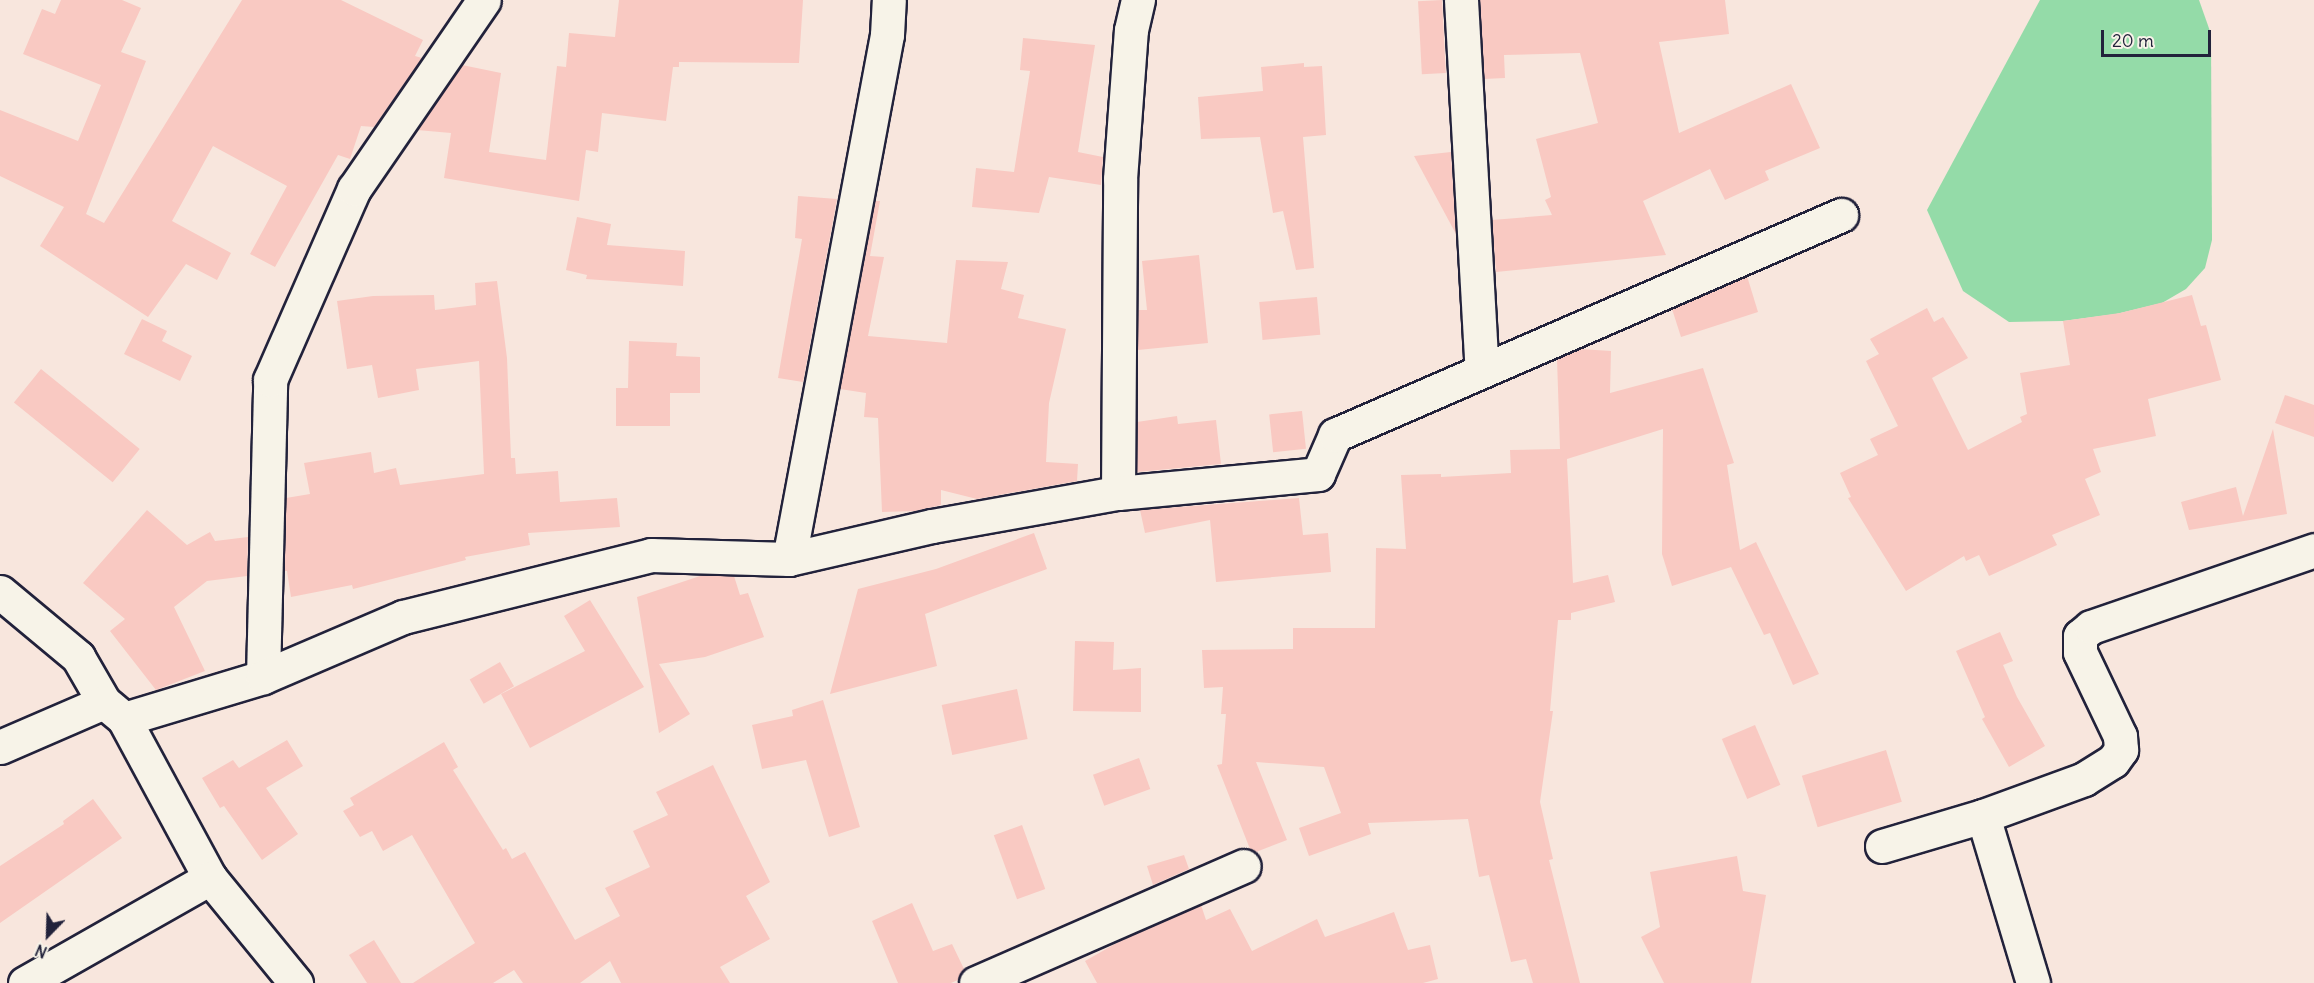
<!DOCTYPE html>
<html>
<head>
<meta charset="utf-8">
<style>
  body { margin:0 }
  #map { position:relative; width:2314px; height:983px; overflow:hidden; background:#f8e6dd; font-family:Delius,sans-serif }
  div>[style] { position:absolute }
  .green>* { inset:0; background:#94dba8 }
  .building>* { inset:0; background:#f9c9c2; transform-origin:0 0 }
  .roads { filter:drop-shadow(2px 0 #22223b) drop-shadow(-2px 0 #22223b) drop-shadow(0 2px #22223b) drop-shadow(0 -2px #22223b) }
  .minor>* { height:33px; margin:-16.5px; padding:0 16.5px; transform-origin:16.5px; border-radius:16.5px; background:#f7f3e8 }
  span { translate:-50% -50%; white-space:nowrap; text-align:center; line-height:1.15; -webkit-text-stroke:4.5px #f7f3e8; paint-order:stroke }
  .north { position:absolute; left:18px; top:905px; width:60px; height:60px; -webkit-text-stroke:4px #f7f3e8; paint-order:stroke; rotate:203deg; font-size:16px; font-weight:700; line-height:24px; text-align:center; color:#22223b }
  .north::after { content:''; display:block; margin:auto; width:21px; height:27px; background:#22223b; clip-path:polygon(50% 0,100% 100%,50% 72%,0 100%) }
  .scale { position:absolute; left:2101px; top:30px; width:110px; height:27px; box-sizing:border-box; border:3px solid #22223b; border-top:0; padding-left:8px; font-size:18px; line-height:21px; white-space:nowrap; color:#22223b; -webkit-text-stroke:4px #f7f3e8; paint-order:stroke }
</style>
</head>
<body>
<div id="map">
  <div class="green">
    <i style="clip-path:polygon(2040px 0,2199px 0,2211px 34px,2212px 240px,2205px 268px,2186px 289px,2162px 303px,2116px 314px,2063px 321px,2009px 322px,1963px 291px,1927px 210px)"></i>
  </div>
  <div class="building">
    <i style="clip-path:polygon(61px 0,122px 0,141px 8px,121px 52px,146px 61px,86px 214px,104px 223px,242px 0,341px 0,423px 40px,415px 56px,422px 58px,374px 127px,361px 126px,350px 159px,338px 155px,275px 267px,250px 254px,287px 186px,213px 146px,172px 221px,231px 253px,217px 280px,186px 264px,148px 317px,40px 246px,64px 207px,0 176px,0 110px,78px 141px,101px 85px,23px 54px,42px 9px,55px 14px)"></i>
    <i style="clip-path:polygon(619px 0,803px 0,799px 63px,679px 62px,679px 67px,673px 67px,666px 121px,602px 113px,598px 152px,586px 150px,579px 201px,444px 178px,451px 133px,417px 130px,462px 65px,501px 73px,489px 152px,546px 160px,557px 66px,566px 67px,569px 33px,615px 37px)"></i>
    <i style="left:1442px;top:0;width:73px;height:24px;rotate:87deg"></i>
    <i style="clip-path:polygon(1480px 0,1725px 0,1729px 34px,1659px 42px,1679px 133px,1791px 84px,1820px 148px,1765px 171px,1769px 180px,1725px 200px,1710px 169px,1643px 201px,1666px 255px,1496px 272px,1492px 220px,1552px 215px,1545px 200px,1551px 197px,1536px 139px,1598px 123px,1580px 53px,1504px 55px,1505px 78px,1484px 79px)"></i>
    <i style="clip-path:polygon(1023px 38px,1095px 45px,1078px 152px,1103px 157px,1101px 185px,1049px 177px,1039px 213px,972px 207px,976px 168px,1014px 172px,1030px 71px,1020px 70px)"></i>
    <i style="clip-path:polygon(1304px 63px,1304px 67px,1322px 66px,1326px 135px,1303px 137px,1314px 268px,1296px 270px,1283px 211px,1273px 213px,1260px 137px,1201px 139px,1198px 97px,1263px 91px,1261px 67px)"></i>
    <i style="clip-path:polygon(1451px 152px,1456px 234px,1414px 156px)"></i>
    <i style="clip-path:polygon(798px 196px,837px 199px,803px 382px,778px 378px,802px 239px,795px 238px)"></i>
    <i style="clip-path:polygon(875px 201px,880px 201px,870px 256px,884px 257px,868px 336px,947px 343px,956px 260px,1008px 262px,1001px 289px,1024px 295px,1018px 318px,1066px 329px,1049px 403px,1046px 462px,1078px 464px,1077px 481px,977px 499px,941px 490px,941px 505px,915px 511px,882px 512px,878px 418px,864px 417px,866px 393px,840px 389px)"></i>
    <i style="clip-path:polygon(577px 217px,611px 224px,607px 245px,685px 251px,683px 286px,586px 279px,587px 275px,566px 270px)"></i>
    <i style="clip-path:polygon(1199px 255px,1208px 343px,1138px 350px,1138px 310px,1147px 310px,1142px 261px)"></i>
    <i style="clip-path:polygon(1747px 276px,1758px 312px,1681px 337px,1672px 309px)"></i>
    <i style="clip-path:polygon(497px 281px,507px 358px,511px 458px,515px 458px,516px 474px,558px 471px,560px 502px,617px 498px,620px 527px,528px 533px,530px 545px,465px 557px,466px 560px,353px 589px,352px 585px,291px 597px,287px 571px,284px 571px,286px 498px,310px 494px,304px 463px,371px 452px,374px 473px,396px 468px,400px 485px,484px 474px,479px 361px,416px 369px,419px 390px,378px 398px,372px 365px,347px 369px,337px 301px,373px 296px,434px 295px,435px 310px,476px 305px,475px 283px)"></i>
    <i style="clip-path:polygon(2192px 295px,2201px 326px,2206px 325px,2221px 380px,2148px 399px,2156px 436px,2093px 449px,2101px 472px,2085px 479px,2100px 515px,2052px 535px,2057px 545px,1989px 576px,1979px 555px,1966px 561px,1964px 556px,1906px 591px,1848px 498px,1851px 497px,1840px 473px,1878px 455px,1870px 439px,1898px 426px,1866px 361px,1879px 354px,1870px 339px,1927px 308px,1934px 322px,1943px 317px,1968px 358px,1932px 378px,1968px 450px,2022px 422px,2020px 417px,2027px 414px,2020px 373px,2070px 365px,2063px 321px,2120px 313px)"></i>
    <i style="left:1317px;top:297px;width:38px;height:58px;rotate:85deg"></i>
    <i style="clip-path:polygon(142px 319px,167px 331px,162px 341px,192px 356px,180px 381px,124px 354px)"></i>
    <i style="clip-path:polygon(629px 341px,677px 343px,676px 356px,700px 357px,700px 393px,670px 393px,670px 426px,616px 426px,616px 388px,628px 388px)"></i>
    <i style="clip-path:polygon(1580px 349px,1611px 351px,1610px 393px,1703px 368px,1734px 463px,1727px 465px,1740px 550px,1756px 542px,1819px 674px,1793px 685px,1770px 633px,1764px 635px,1731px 567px,1672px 586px,1662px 554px,1663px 429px,1567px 459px,1573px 583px,1608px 575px,1615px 602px,1571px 613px,1571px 620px,1558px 620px,1550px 711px,1553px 711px,1540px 802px,1553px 859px,1549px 860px,1580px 983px,1533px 983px,1526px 959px,1511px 962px,1489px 875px,1479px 877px,1468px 819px,1368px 823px,1371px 834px,1309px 856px,1299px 828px,1341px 813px,1324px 767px,1256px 762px,1287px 840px,1256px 852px,1250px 849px,1217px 765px,1222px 764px,1226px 714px,1221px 714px,1223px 687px,1204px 688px,1202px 650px,1293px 649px,1293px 628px,1375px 628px,1376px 548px,1406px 549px,1401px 475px,1441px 474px,1441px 477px,1511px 473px,1510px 450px,1560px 449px,1557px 359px)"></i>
    <i style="left:41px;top:369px;width:127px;height:43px;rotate:39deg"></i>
    <i style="clip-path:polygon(2285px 395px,2314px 405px,2314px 437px,2275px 423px)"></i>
    <i style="left:1302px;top:411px;width:38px;height:33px;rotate:84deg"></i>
    <i style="clip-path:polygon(1177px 416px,1178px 424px,1216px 420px,1221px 464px,1137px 472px,1137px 422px)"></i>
    <i style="clip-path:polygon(2273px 429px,2287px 514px,2189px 530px,2181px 502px,2236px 487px,2243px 516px)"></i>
    <i style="clip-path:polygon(1299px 498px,1303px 535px,1328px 533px,1331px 572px,1216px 582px,1210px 520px,1145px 533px,1140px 510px)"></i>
    <i style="clip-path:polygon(147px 510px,187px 545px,210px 532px,215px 541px,248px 537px,247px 576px,207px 581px,174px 607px,205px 671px,156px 690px,110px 631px,125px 619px,83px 583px)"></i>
    <i style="clip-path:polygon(1034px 533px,1047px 569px,925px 614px,937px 666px,830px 694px,858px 589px,936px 569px)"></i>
    <i style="clip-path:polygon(703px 575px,734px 576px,740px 595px,748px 593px,764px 637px,705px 657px,659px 664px,690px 714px,659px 733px,637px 597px)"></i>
    <i style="clip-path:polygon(590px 600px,644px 687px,530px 748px,501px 694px,585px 651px,564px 616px)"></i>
    <i style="clip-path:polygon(2000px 632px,2013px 661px,2003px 665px,2017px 697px,2045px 746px,2009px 767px,1982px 719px,1985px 717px,1956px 651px)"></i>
    <i style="clip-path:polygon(1075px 641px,1114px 642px,1113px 670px,1141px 668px,1141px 712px,1073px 711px)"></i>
    <i style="left:500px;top:662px;width:28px;height:35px;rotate:60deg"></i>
    <i style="left:1017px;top:689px;width:51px;height:77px;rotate:78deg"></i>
    <i style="clip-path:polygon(823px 700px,860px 827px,829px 837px,806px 760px,762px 769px,752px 725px,793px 716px,792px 710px)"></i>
    <i style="left:1755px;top:725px;width:65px;height:36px;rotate:67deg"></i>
    <i style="clip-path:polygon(287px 740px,303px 766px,266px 788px,298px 834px,262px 860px,224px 806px,220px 808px,202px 778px,233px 760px,239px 768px)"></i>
    <i style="clip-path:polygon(444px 742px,458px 767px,453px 770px,503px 850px,506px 848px,512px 859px,525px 852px,575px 940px,620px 916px,605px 888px,650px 867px,633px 831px,668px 815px,656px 792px,713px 765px,770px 882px,746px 896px,770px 939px,720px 967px,730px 983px,621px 983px,610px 961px,580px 983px,523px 983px,514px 970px,493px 983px,413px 983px,475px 943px,412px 835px,383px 851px,372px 831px,360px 837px,343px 811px,354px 805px,350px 798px)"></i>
    <i style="left:1886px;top:750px;width:54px;height:88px;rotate:73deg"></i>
    <i style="left:1139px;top:758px;width:33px;height:49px;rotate:70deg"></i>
    <i style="clip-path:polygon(93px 799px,122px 838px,0 923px,0 866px,64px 824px,63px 821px)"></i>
    <i style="left:1022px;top:825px;width:68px;height:30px;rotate:70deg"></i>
    <i style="clip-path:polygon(1184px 855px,1189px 869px,1153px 885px,1147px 866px)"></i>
    <i style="clip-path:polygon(1737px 856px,1743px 891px,1766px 895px,1751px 983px,1664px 983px,1641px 937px,1660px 927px,1650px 872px)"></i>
    <i style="clip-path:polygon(912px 903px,933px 951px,952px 944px,964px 969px,958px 980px,951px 983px,898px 983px,872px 921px)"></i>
    <i style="clip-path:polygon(1201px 905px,1206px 920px,1230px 909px,1252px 951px,1317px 919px,1325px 937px,1394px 912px,1408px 950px,1430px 945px,1438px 979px,1423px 983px,1097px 983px,1085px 961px,1129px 936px)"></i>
    <i style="clip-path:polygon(374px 940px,401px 983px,367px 983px,349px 955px)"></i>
  </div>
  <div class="roads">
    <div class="minor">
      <i style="left:1461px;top:0;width:371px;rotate:86.8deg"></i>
      <i style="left:1118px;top:493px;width:314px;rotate:-89.6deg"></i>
      <i style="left:1120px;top:179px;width:149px;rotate:-85.8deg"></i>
      <i style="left:1131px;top:30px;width:31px;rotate:-77deg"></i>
      <i style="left:789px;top:559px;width:533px;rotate:-79.41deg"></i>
      <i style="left:887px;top:35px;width:35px;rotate:-87deg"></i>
      <i style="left:0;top:592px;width:102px;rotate:39.8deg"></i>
      <i style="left:78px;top:657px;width:52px;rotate:60deg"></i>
      <i style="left:104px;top:702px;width:26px;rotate:40deg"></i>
      <i style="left:124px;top:719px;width:181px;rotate:61.6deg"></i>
      <i style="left:210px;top:878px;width:136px;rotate:50.7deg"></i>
      <i style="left:263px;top:677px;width:297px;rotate:-88.6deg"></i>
      <i style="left:270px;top:380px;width:209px;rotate:-66.3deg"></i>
      <i style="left:354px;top:189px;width:229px;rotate:-55.5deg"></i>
      <i style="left:124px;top:719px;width:145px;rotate:-16.8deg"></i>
      <i style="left:263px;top:677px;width:152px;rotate:-23.2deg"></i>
      <i style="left:403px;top:617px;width:256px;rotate:-14deg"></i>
      <i style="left:651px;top:555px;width:138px;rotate:1.7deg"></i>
      <i style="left:789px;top:559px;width:147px;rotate:-13deg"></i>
      <i style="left:932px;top:526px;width:189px;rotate:-10.1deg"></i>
      <i style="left:1118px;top:493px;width:201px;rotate:-5.4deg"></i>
      <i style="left:1318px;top:474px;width:43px;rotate:-66.4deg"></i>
      <i style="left:1335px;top:435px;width:552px;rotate:-23.5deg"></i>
      <i style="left:0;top:747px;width:113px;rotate:-23.4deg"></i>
      <i style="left:1983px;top:816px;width:174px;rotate:73.3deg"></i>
      <i style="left:1882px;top:846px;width:105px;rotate:-16.5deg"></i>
      <i style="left:1983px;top:816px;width:108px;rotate:-20.1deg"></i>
      <i style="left:2084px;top:779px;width:34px;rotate:-32deg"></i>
      <i style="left:2113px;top:761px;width:14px;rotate:-54deg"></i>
      <i style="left:2121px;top:750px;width:14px;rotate:-94deg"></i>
      <i style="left:2120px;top:736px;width:93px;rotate:-115.5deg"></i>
      <i style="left:2080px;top:652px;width:16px;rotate:-90deg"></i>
      <i style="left:2080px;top:636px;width:14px;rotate:-39deg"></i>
      <i style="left:2091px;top:627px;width:236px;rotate:-19deg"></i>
      <i style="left:25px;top:983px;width:213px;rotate:-29.6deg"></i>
      <i style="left:976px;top:983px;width:292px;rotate:-23.6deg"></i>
    </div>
  </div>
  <div class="north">N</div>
  <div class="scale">20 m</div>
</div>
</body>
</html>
